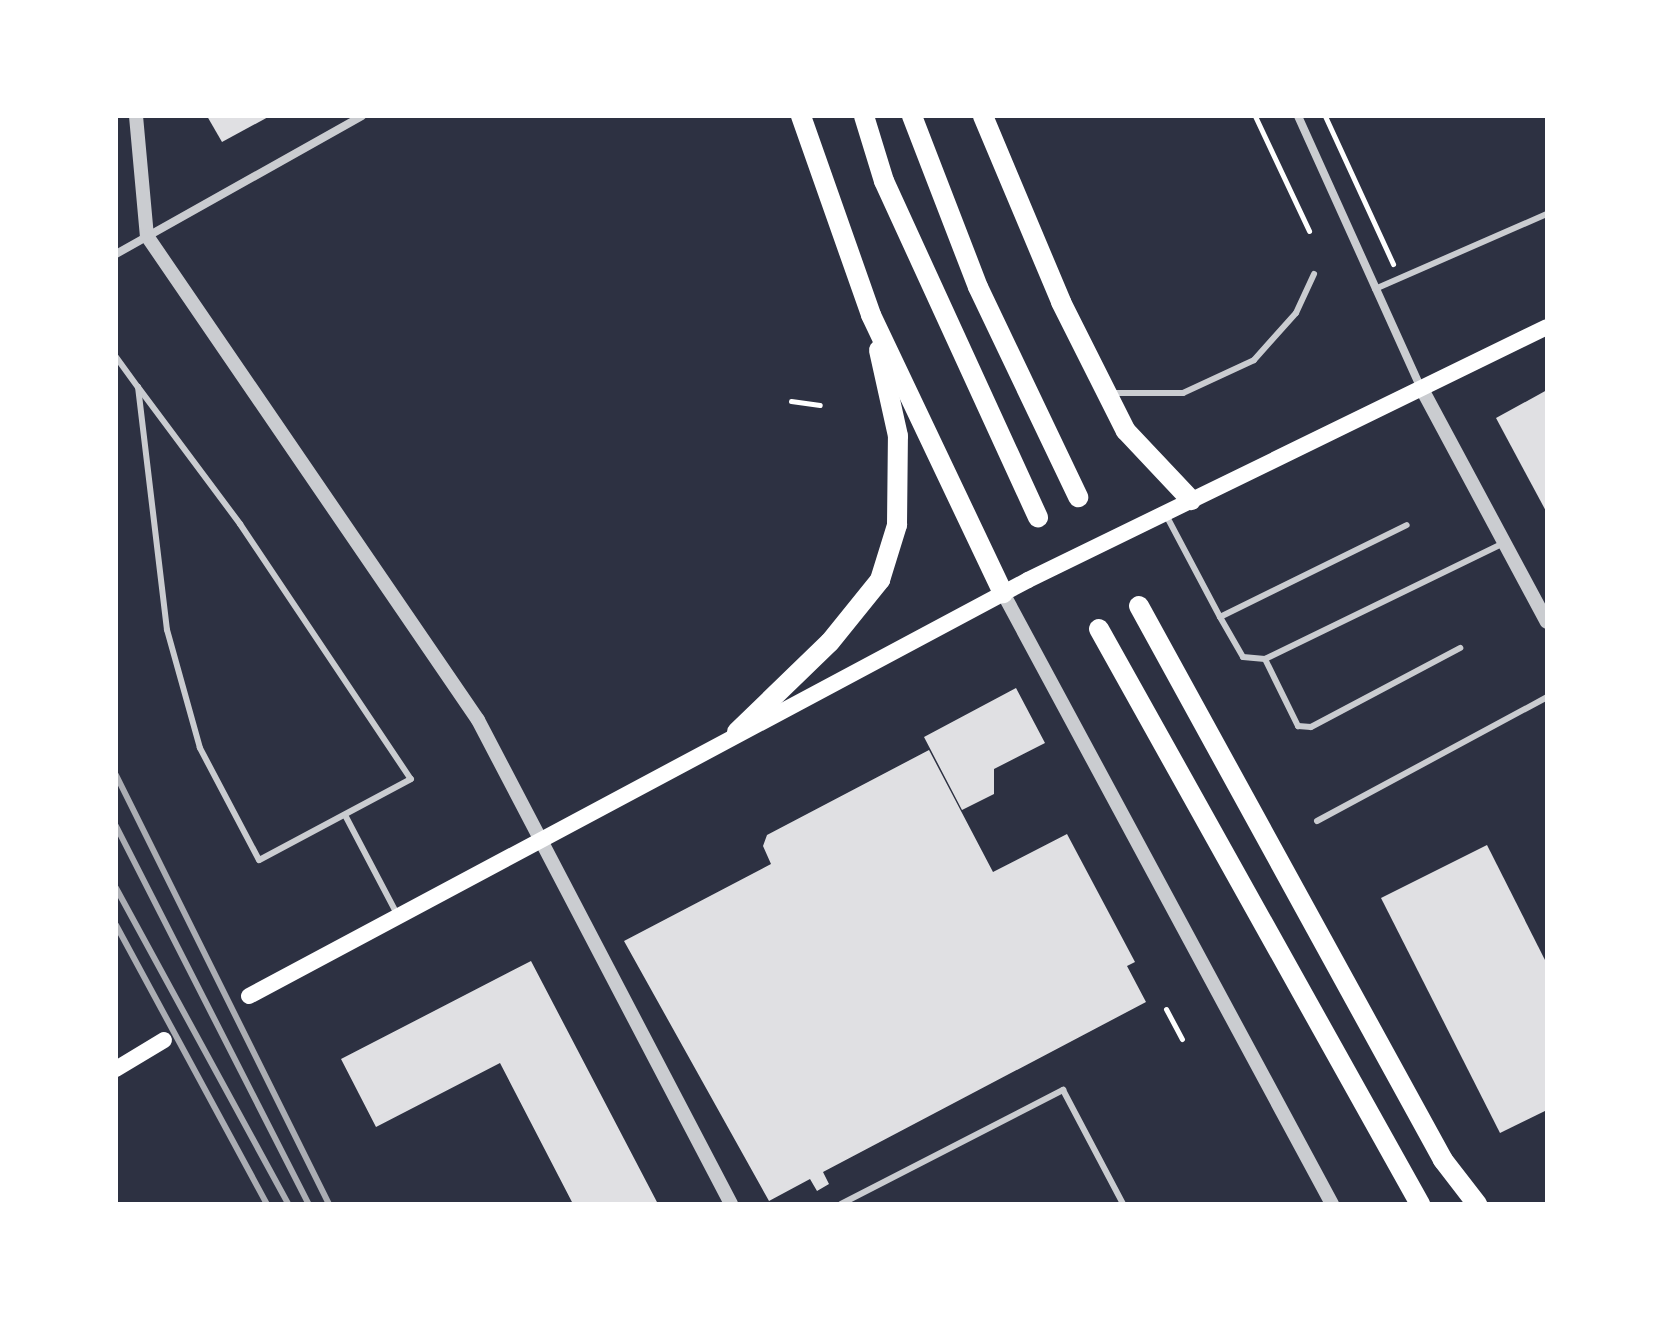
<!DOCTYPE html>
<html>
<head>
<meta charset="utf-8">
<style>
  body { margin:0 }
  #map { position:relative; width:1663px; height:1320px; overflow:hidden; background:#2d3142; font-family:"DejaVu Sans",sans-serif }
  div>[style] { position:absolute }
  .building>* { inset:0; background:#e0e0e3 }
  .path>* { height:5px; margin:-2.5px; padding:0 2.5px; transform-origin:2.5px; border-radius:2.5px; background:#fff }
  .service>* { height:6px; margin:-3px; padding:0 3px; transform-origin:3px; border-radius:3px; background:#caccd0 }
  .minor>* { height:8px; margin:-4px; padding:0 4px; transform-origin:4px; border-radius:4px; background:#caccd0 }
  .tertiary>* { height:14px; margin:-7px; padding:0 7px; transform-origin:7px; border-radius:7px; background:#caccd0 }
  .secondary>* { height:16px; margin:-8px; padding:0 8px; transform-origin:8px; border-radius:8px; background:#fff }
  .primary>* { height:20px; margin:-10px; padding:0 10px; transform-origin:10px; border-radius:10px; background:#fff }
  .rail>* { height:6px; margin:-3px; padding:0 3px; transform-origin:3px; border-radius:3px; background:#abadb3 }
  span { translate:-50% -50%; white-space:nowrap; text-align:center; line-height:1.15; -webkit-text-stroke:6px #fff; paint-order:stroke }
  .frame { position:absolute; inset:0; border:118px solid #fff; pointer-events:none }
</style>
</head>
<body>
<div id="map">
  <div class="building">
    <i style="clip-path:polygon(207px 116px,270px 116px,222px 142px)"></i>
    <i style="clip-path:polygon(1547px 390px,1547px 513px,1496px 418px)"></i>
    <i style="clip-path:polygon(1016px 688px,1045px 743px,994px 769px,994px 794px,962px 810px,924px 737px)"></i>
    <i style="clip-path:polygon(929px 750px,993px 872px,1067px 834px,1135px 962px,1127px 966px,1146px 1002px,823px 1172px,829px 1184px,817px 1191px,810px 1179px,769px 1201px,624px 941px,771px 864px,763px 846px,767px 835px)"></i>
    <i style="clip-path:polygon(1487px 845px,1547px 964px,1547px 1110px,1500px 1133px,1381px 898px)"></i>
    <i style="clip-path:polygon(531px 961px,658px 1204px,573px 1204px,500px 1063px,376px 1127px,341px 1059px)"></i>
  </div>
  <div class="path">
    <i style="left:1255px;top:116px;width:127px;rotate:64.8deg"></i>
    <i style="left:1325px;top:116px;width:163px;rotate:65.3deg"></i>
    <i style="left:791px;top:401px;width:29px;rotate:8deg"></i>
    <i style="left:1166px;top:1009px;width:34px;rotate:62deg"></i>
  </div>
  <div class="service">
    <i style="left:1375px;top:289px;width:188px;rotate:-23.6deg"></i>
    <i style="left:116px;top:357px;width:37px;rotate:54deg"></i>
    <i style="left:138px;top:387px;width:171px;rotate:53.3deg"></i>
    <i style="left:240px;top:524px;width:307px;rotate:56.2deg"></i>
    <i style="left:411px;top:779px;width:172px;rotate:151.9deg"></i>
    <i style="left:259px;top:860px;width:127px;rotate:-117.8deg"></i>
    <i style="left:200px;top:748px;width:123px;rotate:-105.6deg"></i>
    <i style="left:167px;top:630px;width:245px;rotate:-96.8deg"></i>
    <i style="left:1111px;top:393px;width:72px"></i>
    <i style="left:1183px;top:393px;width:78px;rotate:-24.9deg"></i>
    <i style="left:1254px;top:360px;width:63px;rotate:-48.2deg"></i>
    <i style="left:1296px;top:313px;width:43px;rotate:-65.2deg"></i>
    <i style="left:1166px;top:515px;width:115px;rotate:62.1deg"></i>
    <i style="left:1220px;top:617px;width:208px;rotate:-26.2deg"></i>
    <i style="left:1220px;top:617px;width:46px;rotate:60.1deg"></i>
    <i style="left:1243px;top:657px;width:22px;rotate:5deg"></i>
    <i style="left:1265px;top:659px;width:266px;rotate:-25.9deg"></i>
    <i style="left:1265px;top:659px;width:75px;rotate:63.8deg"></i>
    <i style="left:1298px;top:726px;width:13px;rotate:4deg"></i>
    <i style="left:1311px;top:727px;width:169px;rotate:-27.9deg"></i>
    <i style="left:345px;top:815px;width:112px;rotate:62.3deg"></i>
    <i style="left:1317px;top:821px;width:261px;rotate:-28.3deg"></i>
    <i style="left:841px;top:1204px;width:250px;rotate:-27.2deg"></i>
    <i style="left:1063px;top:1090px;width:129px;rotate:62.2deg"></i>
  </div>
  <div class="minor">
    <i style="left:1298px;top:116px;width:299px;rotate:65.7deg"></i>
    <i style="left:116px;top:254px;width:282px;rotate:-29.3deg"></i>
  </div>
  <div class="tertiary">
    <i style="left:136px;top:116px;width:121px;rotate:84.8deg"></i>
    <i style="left:147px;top:236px;width:586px;rotate:55.63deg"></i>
    <i style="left:478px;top:720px;width:546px;rotate:62.4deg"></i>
    <i style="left:1423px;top:391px;width:262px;rotate:61.8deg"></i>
    <i style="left:1003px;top:593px;width:694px;rotate:61.7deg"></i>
  </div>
  <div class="secondary">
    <i style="left:249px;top:996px;width:883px;rotate:-28.1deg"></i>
    <i style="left:1028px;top:580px;width:577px;rotate:-25.99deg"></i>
    <i style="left:116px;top:1069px;width:56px;rotate:-31.1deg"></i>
  </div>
  <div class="primary">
    <i style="left:801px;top:116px;width:211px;rotate:70.6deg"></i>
    <i style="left:871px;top:315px;width:308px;rotate:64.6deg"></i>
    <i style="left:864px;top:116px;width:68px;rotate:72.9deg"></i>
    <i style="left:884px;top:181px;width:370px;rotate:65.4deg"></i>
    <i style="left:912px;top:116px;width:183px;rotate:68.9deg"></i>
    <i style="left:978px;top:287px;width:233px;rotate:64.5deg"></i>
    <i style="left:983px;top:116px;width:202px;rotate:67.2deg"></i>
    <i style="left:1061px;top:302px;width:144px;rotate:63.3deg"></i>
    <i style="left:1126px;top:431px;width:95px;rotate:46.7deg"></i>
    <i style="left:1139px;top:606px;width:632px;rotate:61.24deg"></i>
    <i style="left:1443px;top:1160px;width:56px;rotate:52.3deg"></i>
    <i style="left:1099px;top:629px;width:659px;rotate:60.83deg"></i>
    <i style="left:737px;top:732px;width:129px;rotate:-44.1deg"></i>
    <i style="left:830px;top:642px;width:80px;rotate:-51.1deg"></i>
    <i style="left:880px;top:580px;width:58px;rotate:-72.8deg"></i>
    <i style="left:897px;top:525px;width:89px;rotate:-89.4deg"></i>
    <i style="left:898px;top:436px;width:88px;rotate:-102.5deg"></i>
  </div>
  <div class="rail">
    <i style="left:116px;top:775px;width:479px;rotate:63.6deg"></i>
    <i style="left:116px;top:826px;width:424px;rotate:63deg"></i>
    <i style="left:116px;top:888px;width:360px;rotate:61.4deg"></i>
    <i style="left:116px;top:925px;width:317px;rotate:61.6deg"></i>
  </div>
  <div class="frame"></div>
</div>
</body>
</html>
